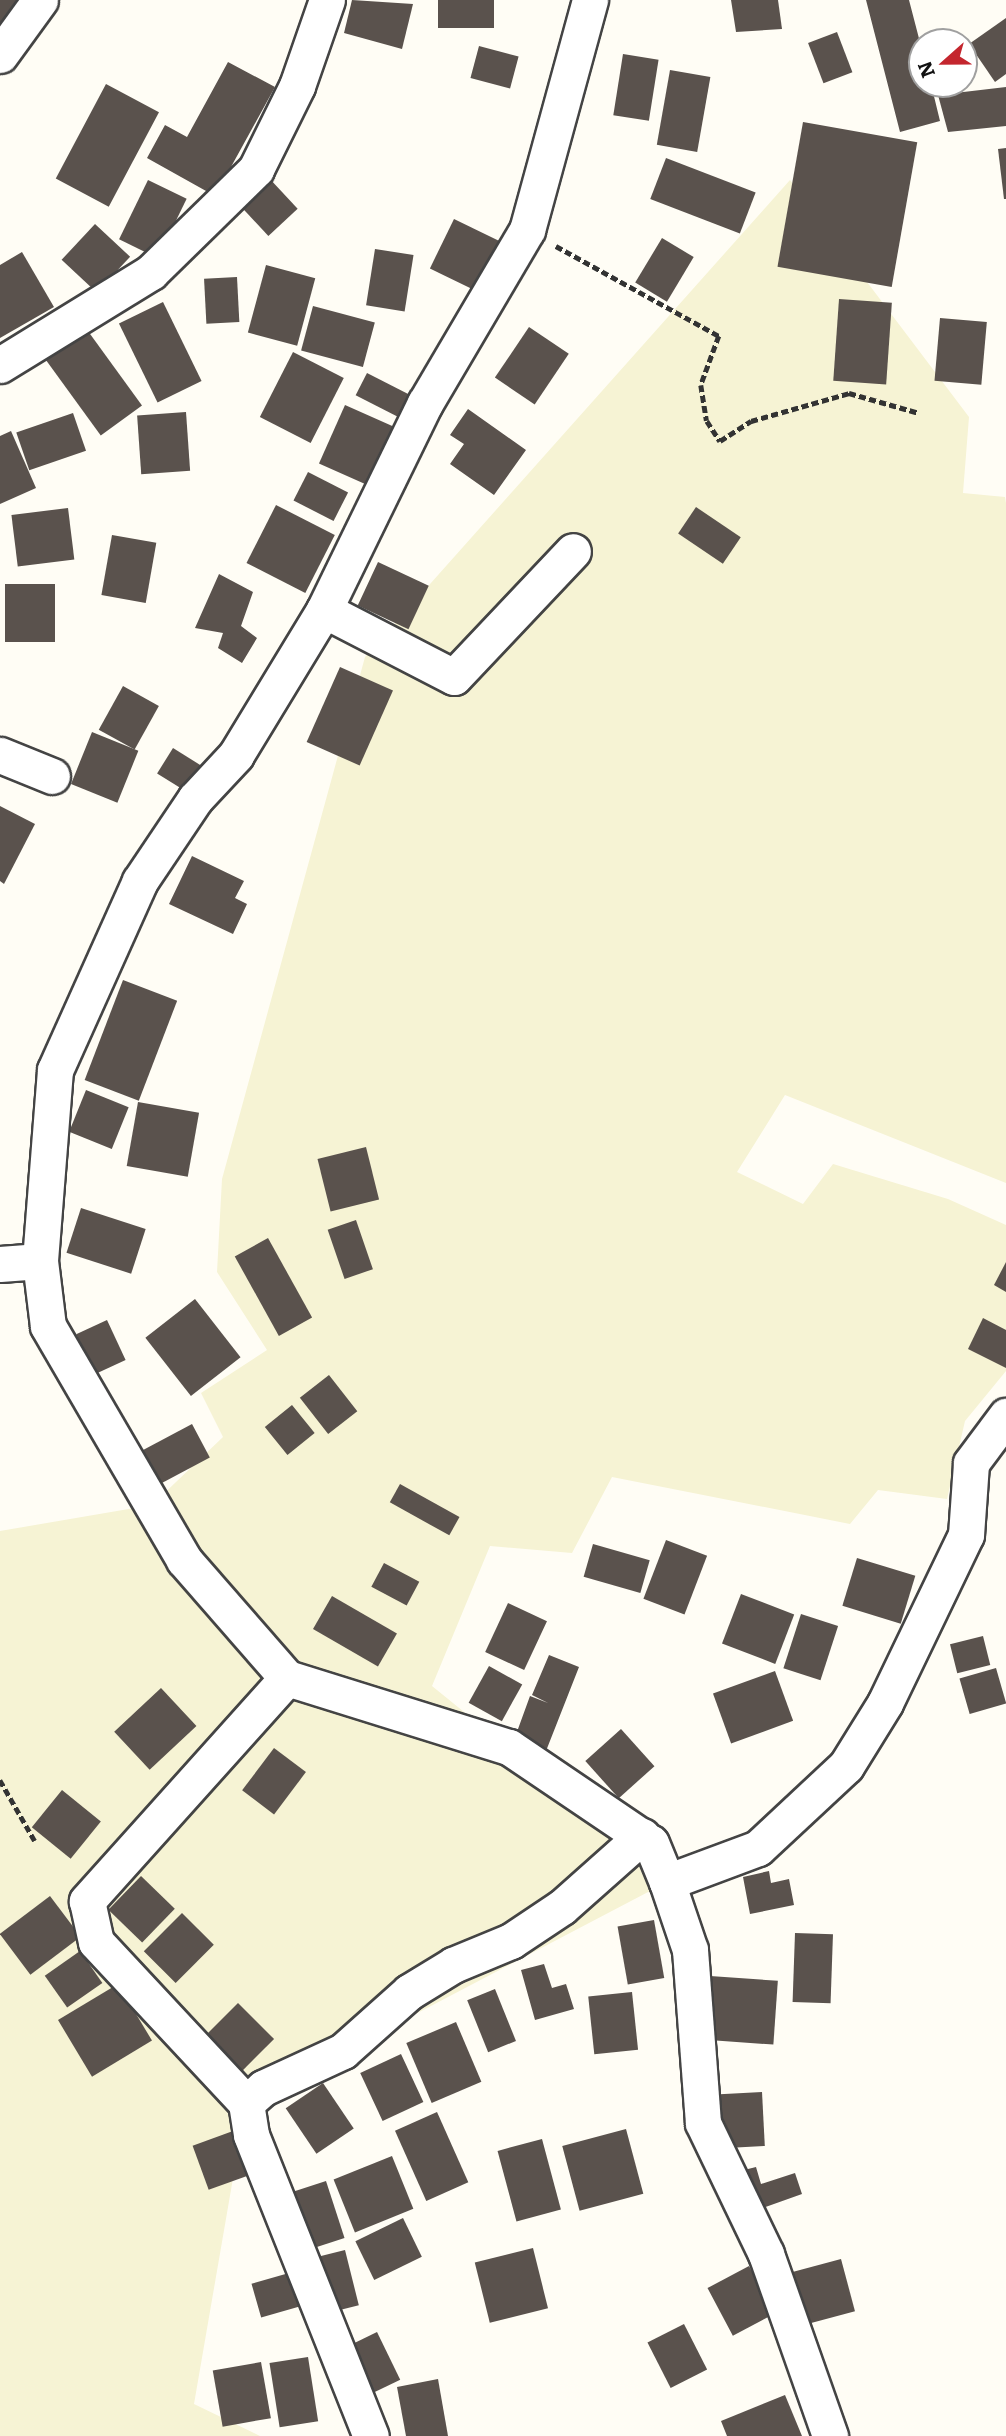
<!DOCTYPE html>
<html>
<head>
<meta charset="utf-8">
<style>
  body { margin:0 }
  #map { position:relative; width:1006px; height:2436px; overflow:hidden; background:#fffdf5; font-family:Literata,serif }
  div>[style] { position:absolute }
  .farmland>* { inset:0; background:#f6f3d4 }
  .building>* { inset:0; background:#5a524d; transform-origin:0 0 }
  .path>* { height:4.5px; margin-top:-2.25px; transform-origin:0; background:repeating-linear-gradient(90deg,#333 0 7px,transparent 0 10.5px) }
  .roads { filter:drop-shadow(2px 0 #444) drop-shadow(-2px 0 #444) drop-shadow(0 2px #444) drop-shadow(0 -2px #444) }
  .minor>* { height:35px; margin:-17.5px; padding:0 17.5px; transform-origin:17.5px; border-radius:17.5px; background:#fff }
  span { translate:-50% -50%; white-space:nowrap; text-align:center; line-height:1.15; -webkit-text-stroke:7px #fff; paint-order:stroke }
  .north { position:absolute; left:908px; top:28px; width:70px; height:70px; box-sizing:border-box; background:#fff; border:2px solid #a0a0a0; border-radius:50%; rotate:249deg; font-size:19px; font-weight:700; line-height:28px; text-align:center; color:#111 }
  .north::after { content:''; display:block; margin:auto; width:24px; height:32px; background:#c4262e; clip-path:polygon(50% 0,100% 100%,50% 72%,0 100%) }
</style>
</head>
<body>
<div id="map">
  <div class="farmland">
    <i style="clip-path:polygon(790px 180px,969px 417px,963px 493px,1005px 497px,1006px 503px,1006px 1183px,785px 1095px,737px 1172px,803px 1204px,833px 1164px,948px 1199px,1006px 1225px,1006px 1371px,965px 1421px,947px 1499px,878px 1490px,850px 1524px,612px 1477px,572px 1553px,490px 1546px,432px 1686px,671px 1880px,246px 2103px,194px 2404px,260px 2436px,0 2436px,0 1531px,152px 1505px,223px 1437px,201px 1393px,267px 1350px,217px 1272px,222px 1179px,365px 657px)"></i>
  </div>
  <div class="building">
    <i style="clip-path:polygon(0 0,32px 0,0 31px)"></i>
    <i style="clip-path:polygon(352px 0,413px 4px,402px 49px,344px 33px)"></i>
    <i style="left:438px;top:0;width:56px;height:28px"></i>
    <i style="clip-path:polygon(731px 0,778px 0,782px 29px,736px 32px)"></i>
    <i style="clip-path:polygon(866px 0,909px 0,922px 50px,922px 84px,931px 84px,940px 121px,900px 132px)"></i>
    <i style="clip-path:polygon(1006px 18px,1006px 74px,995px 82px,969px 44px)"></i>
    <i style="left:837px;top:32px;width:43px;height:31px;rotate:69deg"></i>
    <i style="left:479px;top:46px;width:41px;height:33px;rotate:15deg"></i>
    <i style="left:623px;top:54px;width:36px;height:62px;rotate:9deg"></i>
    <i style="clip-path:polygon(228px 62px,275px 87px,215px 196px,147px 158px,165px 125px,187px 137px)"></i>
    <i style="left:670px;top:70px;width:41px;height:76px;rotate:10deg"></i>
    <i style="left:106px;top:84px;width:60px;height:107px;rotate:28deg"></i>
    <i style="clip-path:polygon(1006px 87px,1006px 126px,948px 132px,938px 95px)"></i>
    <i style="left:803px;top:122px;width:116px;height:147px;rotate:10deg"></i>
    <i style="clip-path:polygon(1006px 148px,1006px 199px,1004px 199px,998px 149px)"></i>
    <i style="left:666px;top:158px;width:96px;height:44px;rotate:21deg"></i>
    <i style="left:269px;top:178px;width:42px;height:40px;rotate:47deg"></i>
    <i style="left:148px;top:180px;width:43px;height:66px;rotate:26deg"></i>
    <i style="left:454px;top:219px;width:59px;height:55px;rotate:26deg"></i>
    <i style="left:95px;top:224px;width:48px;height:49px;rotate:43deg"></i>
    <i style="left:662px;top:238px;width:37px;height:52px;rotate:31deg"></i>
    <i style="left:375px;top:249px;width:39px;height:57px;rotate:9deg"></i>
    <i style="clip-path:polygon(22px 252px,54px 307px,0 338px,0 265px)"></i>
    <i style="left:266px;top:265px;width:51px;height:70px;rotate:15deg"></i>
    <i style="left:237px;top:277px;width:45px;height:33px;rotate:87deg"></i>
    <i style="left:839px;top:299px;width:53px;height:82px;rotate:4deg"></i>
    <i style="left:163px;top:302px;width:88px;height:49px;rotate:64deg"></i>
    <i style="left:313px;top:306px;width:64px;height:46px;rotate:15deg"></i>
    <i style="left:940px;top:318px;width:47px;height:63px;rotate:5deg"></i>
    <i style="left:85px;top:327px;width:97px;height:51px;rotate:54deg"></i>
    <i style="left:529px;top:327px;width:48px;height:61px;rotate:34deg"></i>
    <i style="left:293px;top:352px;width:57px;height:73px;rotate:27deg"></i>
    <i style="left:367px;top:373px;width:55px;height:25px;rotate:27deg"></i>
    <i style="left:345px;top:405px;width:56px;height:64px;rotate:24deg"></i>
    <i style="clip-path:polygon(468px 409px,526px 450px,494px 495px,450px 464px,464px 444px,450px 435px)"></i>
    <i style="left:186px;top:412px;width:59px;height:49px;rotate:86deg"></i>
    <i style="left:73px;top:413px;width:40px;height:60px;rotate:71deg"></i>
    <i style="clip-path:polygon(11px 431px,36px 488px,0 504px,0 436px)"></i>
    <i style="left:308px;top:472px;width:45px;height:32px;rotate:27deg"></i>
    <i style="left:276px;top:505px;width:66px;height:65px;rotate:27deg"></i>
    <i style="left:696px;top:507px;width:54px;height:32px;rotate:34deg"></i>
    <i style="left:68px;top:508px;width:52px;height:57px;rotate:83deg"></i>
    <i style="left:112px;top:535px;width:45px;height:61px;rotate:10deg"></i>
    <i style="left:378px;top:562px;width:56px;height:48px;rotate:25deg"></i>
    <i style="clip-path:polygon(219px 574px,253px 592px,241px 626px,257px 638px,242px 663px,218px 648px,223px 633px,195px 628px)"></i>
    <i style="left:5px;top:584px;width:50px;height:58px"></i>
    <i style="left:340px;top:667px;width:58px;height:82px;rotate:24deg"></i>
    <i style="left:123px;top:686px;width:41px;height:50px;rotate:29deg"></i>
    <i style="left:92px;top:732px;width:50px;height:56px;rotate:22deg"></i>
    <i style="left:173px;top:748px;width:39px;height:30px;rotate:32deg"></i>
    <i style="clip-path:polygon(0 806px,35px 824px,4px 884px,0 881px)"></i>
    <i style="clip-path:polygon(192px 856px,244px 881px,235px 898px,247px 904px,233px 934px,169px 904px)"></i>
    <i style="left:123px;top:980px;width:58px;height:107px;rotate:21deg"></i>
    <i style="left:86px;top:1090px;width:46px;height:45px;rotate:22deg"></i>
    <i style="left:138px;top:1102px;width:62px;height:65px;rotate:10deg"></i>
    <i style="left:366px;top:1147px;width:54px;height:50px;rotate:76deg"></i>
    <i style="left:81px;top:1208px;width:68px;height:47px;rotate:18deg"></i>
    <i style="left:356px;top:1220px;width:52px;height:30px;rotate:71deg"></i>
    <i style="left:268px;top:1238px;width:91px;height:38px;rotate:61deg"></i>
    <i style="clip-path:polygon(1006px 1262px,1006px 1292px,994px 1285px)"></i>
    <i style="left:195px;top:1299px;width:74px;height:63px;rotate:52deg"></i>
    <i style="clip-path:polygon(983px 1318px,1006px 1330px,1006px 1368px,968px 1349px)"></i>
    <i style="left:107px;top:1320px;width:44px;height:34px;rotate:65deg"></i>
    <i style="left:329px;top:1375px;width:46px;height:37px;rotate:52deg"></i>
    <i style="left:292px;top:1405px;width:36px;height:35px;rotate:51deg"></i>
    <i style="left:192px;top:1424px;width:38px;height:66px;rotate:62deg"></i>
    <i style="left:400px;top:1484px;width:68px;height:21px;rotate:29deg"></i>
    <i style="left:666px;top:1540px;width:44px;height:63px;rotate:21deg"></i>
    <i style="left:593px;top:1544px;width:59px;height:34px;rotate:16deg"></i>
    <i style="left:857px;top:1558px;width:61px;height:50px;rotate:17deg"></i>
    <i style="left:384px;top:1563px;width:40px;height:27px;rotate:28deg"></i>
    <i style="left:741px;top:1594px;width:57px;height:53px;rotate:21deg"></i>
    <i style="left:332px;top:1596px;width:75px;height:38px;rotate:30deg"></i>
    <i style="left:508px;top:1603px;width:43px;height:54px;rotate:25deg"></i>
    <i style="left:801px;top:1614px;width:39px;height:57px;rotate:18deg"></i>
    <i style="left:983px;top:1636px;width:30px;height:34px;rotate:76deg"></i>
    <i style="clip-path:polygon(549px 1655px,579px 1667px,546px 1751px,514px 1740px,530px 1696px,548px 1703px,532px 1695px)"></i>
    <i style="left:489px;top:1666px;width:38px;height:42px;rotate:29deg"></i>
    <i style="left:996px;top:1668px;width:37px;height:38px;rotate:74deg"></i>
    <i style="left:775px;top:1671px;width:53px;height:66px;rotate:70deg"></i>
    <i style="left:161px;top:1688px;width:52px;height:64px;rotate:47deg"></i>
    <i style="left:621px;top:1729px;width:50px;height:48px;rotate:48deg"></i>
    <i style="left:274px;top:1748px;width:40px;height:53px;rotate:37deg"></i>
    <i style="left:62px;top:1790px;width:50px;height:48px;rotate:39deg"></i>
    <i style="clip-path:polygon(769px 1871px,771px 1883px,789px 1879px,794px 1905px,750px 1914px,743px 1877px)"></i>
    <i style="left:141px;top:1876px;width:47px;height:47px;rotate:44deg"></i>
    <i style="left:50px;top:1896px;width:51px;height:63px;rotate:53deg"></i>
    <i style="left:182px;top:1913px;width:45px;height:54px;rotate:45deg"></i>
    <i style="left:654px;top:1920px;width:59px;height:37px;rotate:80deg"></i>
    <i style="left:795px;top:1933px;width:38px;height:69px;rotate:2deg"></i>
    <i style="left:80px;top:1951px;width:39px;height:43px;rotate:55deg"></i>
    <i style="clip-path:polygon(544px 1964px,552px 1988px,566px 1984px,574px 2009px,535px 2020px,521px 1970px)"></i>
    <i style="left:710px;top:1976px;width:68px;height:64px;rotate:4deg"></i>
    <i style="left:118px;top:1984px;width:66px;height:70px;rotate:59deg"></i>
    <i style="left:495px;top:1989px;width:56px;height:30px;rotate:68deg"></i>
    <i style="left:632px;top:1992px;width:58px;height:44px;rotate:84deg"></i>
    <i style="left:238px;top:2003px;width:51px;height:49px;rotate:45deg"></i>
    <i style="left:456px;top:2022px;width:65px;height:54px;rotate:67deg"></i>
    <i style="left:401px;top:2054px;width:53px;height:45px;rotate:65deg"></i>
    <i style="left:323px;top:2083px;width:55px;height:45px;rotate:56deg"></i>
    <i style="left:762px;top:2092px;width:54px;height:47px;rotate:87deg"></i>
    <i style="left:437px;top:2112px;width:77px;height:46px;rotate:66deg"></i>
    <i style="left:626px;top:2129px;width:67px;height:66px;rotate:75deg"></i>
    <i style="left:233px;top:2131px;width:47px;height:43px;rotate:70deg"></i>
    <i style="left:542px;top:2139px;width:73px;height:46px;rotate:75deg"></i>
    <i style="left:392px;top:2156px;width:57px;height:63px;rotate:68deg"></i>
    <i style="clip-path:polygon(756px 2167px,761px 2184px,795px 2173px,802px 2194px,757px 2210px,744px 2170px)"></i>
    <i style="left:326px;top:2181px;width:60px;height:42px;rotate:72deg"></i>
    <i style="left:403px;top:2218px;width:43px;height:53px;rotate:64deg"></i>
    <i style="left:533px;top:2248px;width:62px;height:60px;rotate:76deg"></i>
    <i style="left:345px;top:2250px;width:57px;height:35px;rotate:76deg"></i>
    <i style="left:841px;top:2259px;width:54px;height:56px;rotate:75deg"></i>
    <i style="left:749px;top:2266px;width:54px;height:47px;rotate:62deg"></i>
    <i style="left:289px;top:2273px;width:35px;height:39px;rotate:74deg"></i>
    <i style="left:684px;top:2324px;width:51px;height:41px;rotate:63deg"></i>
    <i style="left:377px;top:2332px;width:53px;height:37px;rotate:64deg"></i>
    <i style="left:308px;top:2357px;width:65px;height:39px;rotate:81deg"></i>
    <i style="left:261px;top:2362px;width:57px;height:49px;rotate:80deg"></i>
    <i style="clip-path:polygon(438px 2379px,448px 2436px,406px 2436px,397px 2387px)"></i>
    <i style="clip-path:polygon(785px 2395px,802px 2436px,727px 2436px,721px 2421px)"></i>
  </div>
  <div class="path">
    <i style="left:556px;top:246px;width:186px;rotate:28.9deg"></i>
    <i style="left:719px;top:336px;width:52px;rotate:110.2deg"></i>
    <i style="left:701px;top:385px;width:36px;rotate:81deg"></i>
    <i style="left:707px;top:421px;width:24px;rotate:57deg"></i>
    <i style="left:720px;top:441px;width:37px;rotate:-33deg"></i>
    <i style="left:751px;top:421px;width:102px;rotate:-15.9deg"></i>
    <i style="left:849px;top:393px;width:73px;rotate:15.9deg"></i>
    <i style="left:0;top:1780px;width:70px;rotate:60.2deg"></i>
  </div>
  <div class="roads">
    <div class="minor">
      <i style="left:590px;top:0;width:238px;rotate:105.3deg"></i>
      <i style="left:527px;top:230px;width:201px;rotate:120.5deg"></i>
      <i style="left:425px;top:403px;width:230px;rotate:116deg"></i>
      <i style="left:324px;top:610px;width:170px;rotate:121.3deg"></i>
      <i style="left:236px;top:755px;width:60px;rotate:133deg"></i>
      <i style="left:195px;top:799px;width:99px;rotate:123.9deg"></i>
      <i style="left:140px;top:881px;width:207px;rotate:114.2deg"></i>
      <i style="left:55px;top:1070px;width:192px;rotate:94.5deg"></i>
      <i style="left:40px;top:1261px;width:65px;rotate:83deg"></i>
      <i style="left:48px;top:1326px;width:271px;rotate:59.8deg"></i>
      <i style="left:184px;top:1560px;width:157px;rotate:48.9deg"></i>
      <i style="left:287px;top:1678px;width:232px;rotate:17.3deg"></i>
      <i style="left:509px;top:1747px;width:171px;rotate:34.1deg"></i>
      <i style="left:651px;top:1843px;width:42px;rotate:67.7deg"></i>
      <i style="left:667px;top:1882px;width:97px;rotate:-20.5deg"></i>
      <i style="left:758px;top:1848px;width:120px;rotate:-43deg"></i>
      <i style="left:846px;top:1766px;width:74px;rotate:-58.2deg"></i>
      <i style="left:885px;top:1703px;width:187px;rotate:-64.3deg"></i>
      <i style="left:966px;top:1535px;width:72px;rotate:-86deg"></i>
      <i style="left:971px;top:1463px;width:59px;rotate:-53.3deg"></i>
      <i style="left:0;top:55px;width:68px;rotate:-54deg"></i>
      <i style="left:0;top:365px;width:177px;rotate:-31.6deg"></i>
      <i style="left:151px;top:272px;width:147px;rotate:-44.4deg"></i>
      <i style="left:256px;top:169px;width:93px;rotate:-63.7deg"></i>
      <i style="left:297px;top:86px;width:91px;rotate:-70.8deg"></i>
      <i style="left:324px;top:610px;width:146px;rotate:27.3deg"></i>
      <i style="left:454px;top:677px;width:173px;rotate:-46.6deg"></i>
      <i style="left:0;top:755px;width:56px;rotate:22deg"></i>
      <i style="left:0;top:1264px;width:40px;rotate:-4.3deg"></i>
      <i style="left:287px;top:1678px;width:300px;rotate:131.9deg"></i>
      <i style="left:87px;top:1901px;width:42px;rotate:77.6deg"></i>
      <i style="left:96px;top:1942px;width:220px;rotate:47deg"></i>
      <i style="left:246px;top:2103px;width:23px;rotate:-41deg"></i>
      <i style="left:263px;top:2088px;width:88px;rotate:-24.8deg"></i>
      <i style="left:343px;top:2051px;width:89px;rotate:-41.8deg"></i>
      <i style="left:409px;top:1992px;width:52px;rotate:-31.5deg"></i>
      <i style="left:453px;top:1965px;width:63px;rotate:-22.5deg"></i>
      <i style="left:511px;top:1941px;width:61px;rotate:-33.7deg"></i>
      <i style="left:562px;top:1907px;width:107px;rotate:-41.6deg"></i>
      <i style="left:667px;top:1882px;width:72px;rotate:71.3deg"></i>
      <i style="left:690px;top:1950px;width:173px;rotate:85.7deg"></i>
      <i style="left:703px;top:2123px;width:145px;rotate:64.3deg"></i>
      <i style="left:766px;top:2254px;width:193px;rotate:70.6deg"></i>
      <i style="left:246px;top:2103px;width:32px;rotate:81deg"></i>
      <i style="left:251px;top:2135px;width:324px;rotate:68.3deg"></i>
    </div>
  </div>
  <div class="north">N</div>
</div>
</body>
</html>
